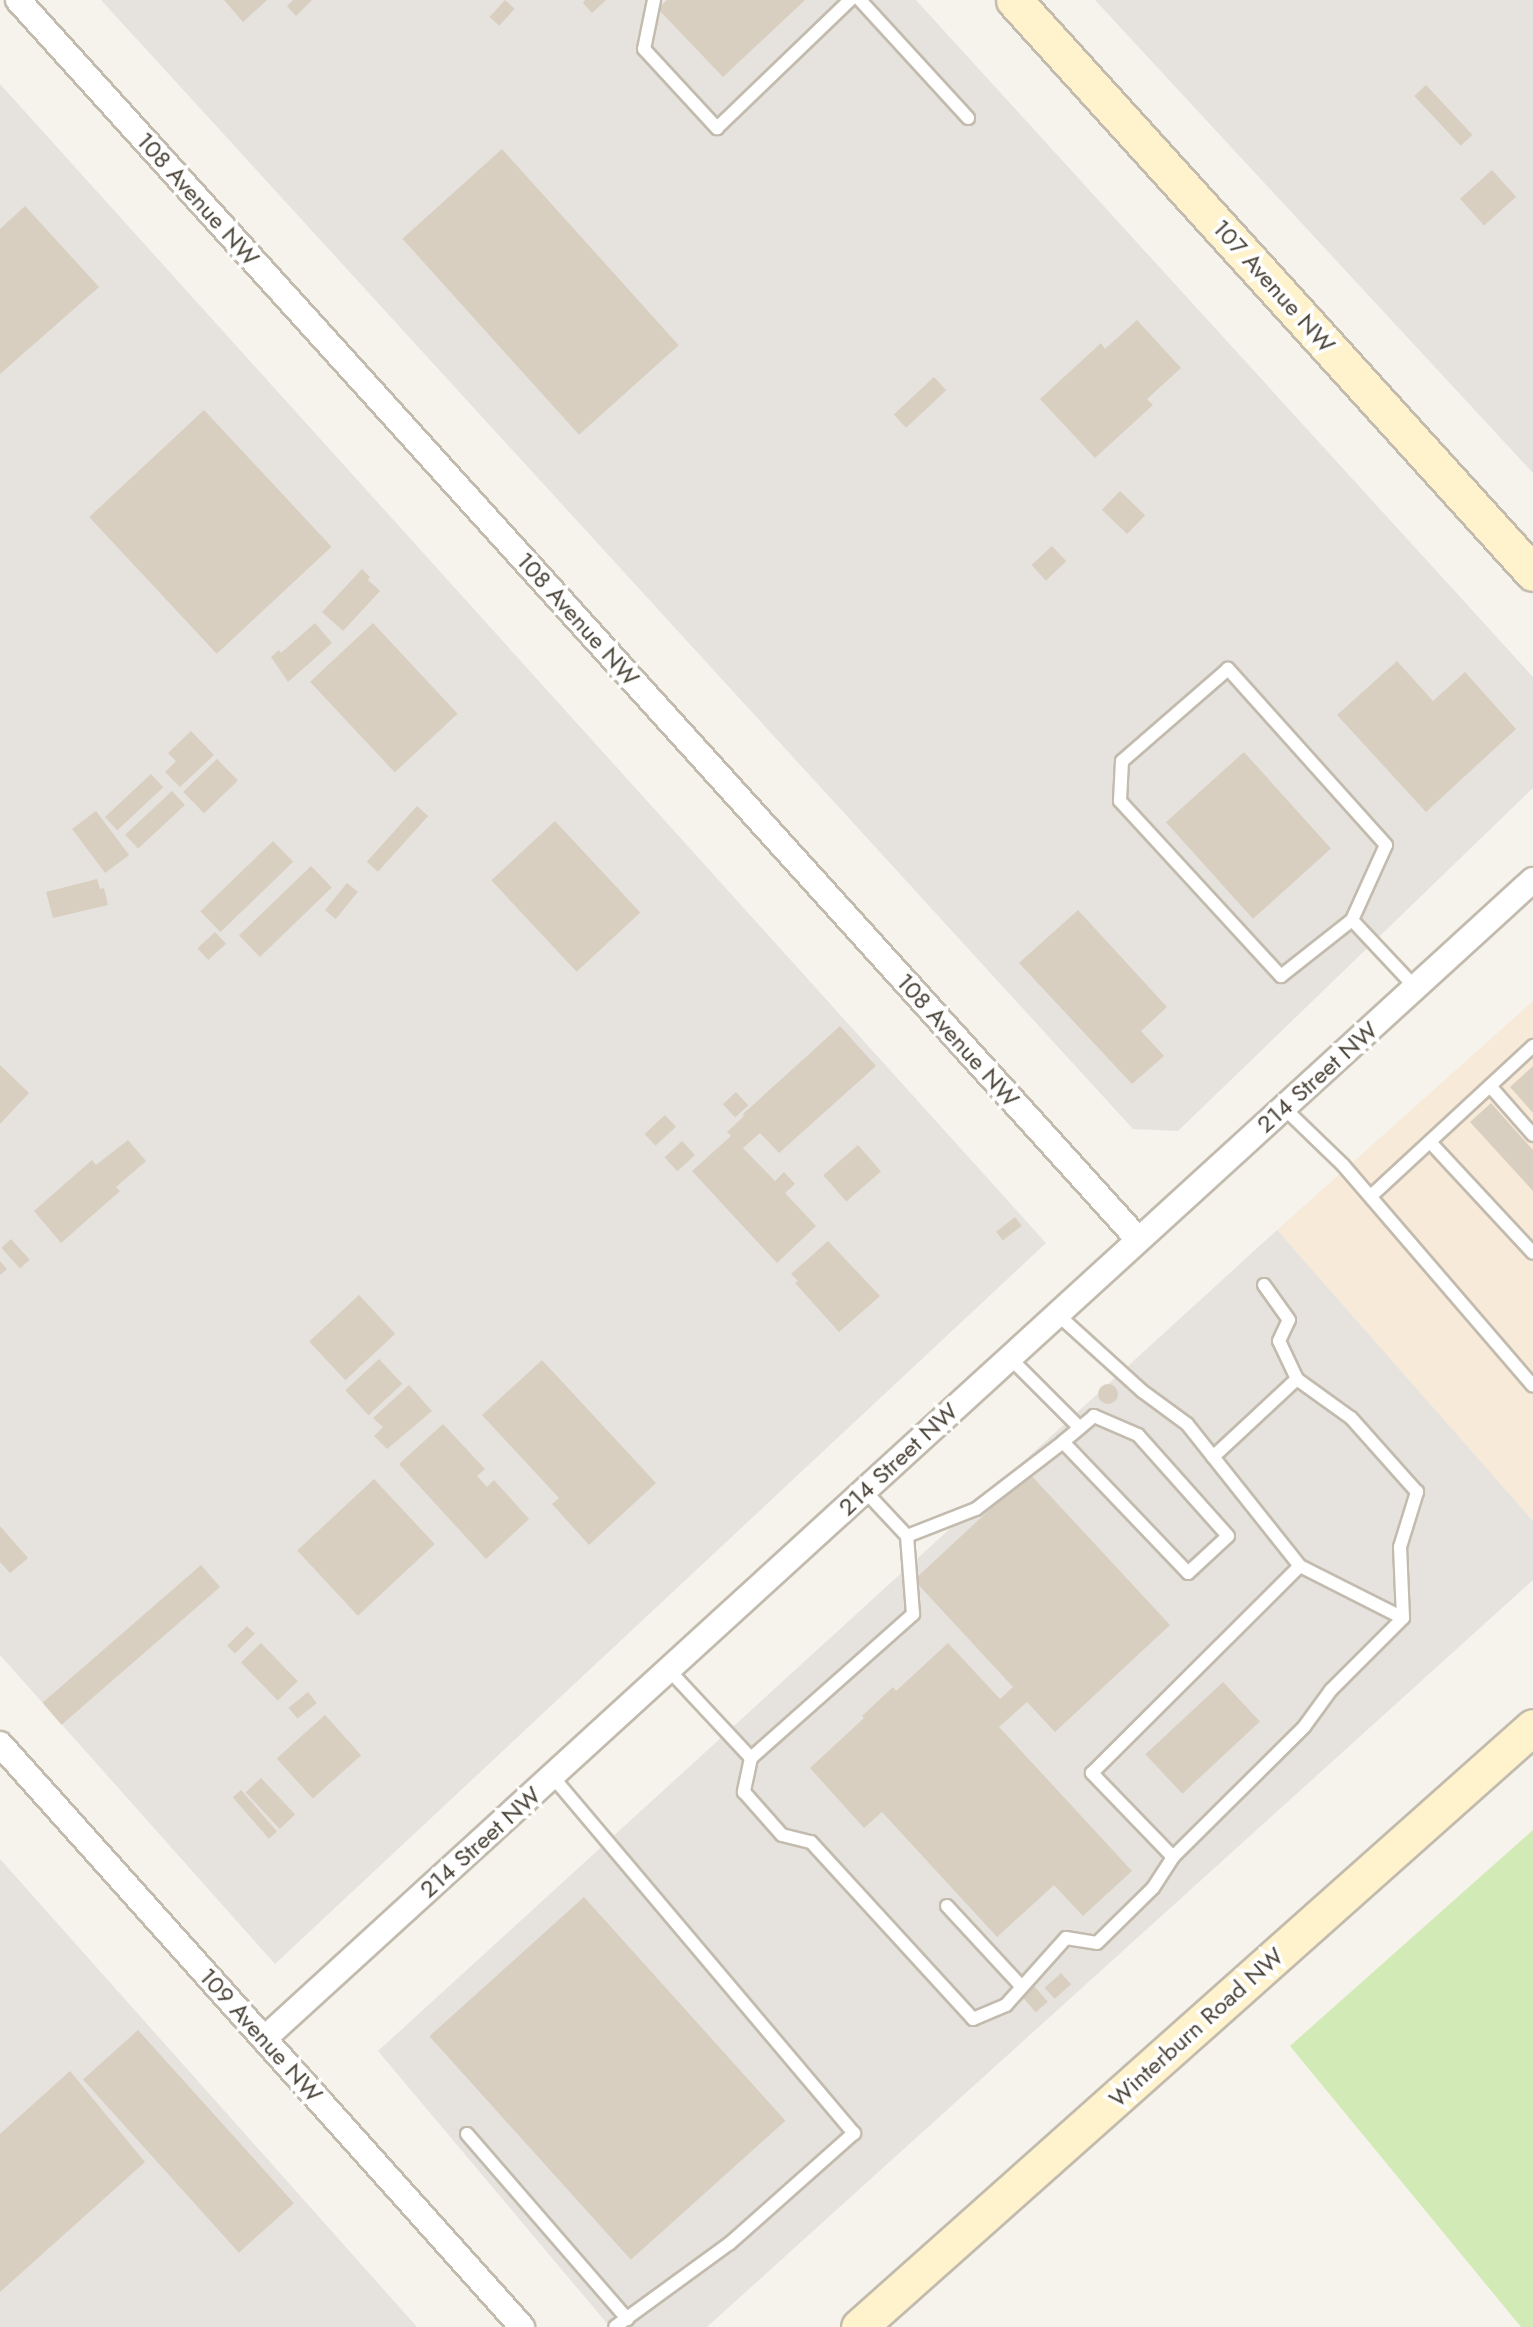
<!DOCTYPE html>
<html>
<head>
<meta charset="utf-8">
<style>
  body { margin:0 }
  #map { position:relative; width:1533px; height:2327px; overflow:hidden; background:#f6f3ec; font-family:Jost,sans-serif }
  div>[style] { position:absolute }
  .commercial>* { inset:0; background:#f7ead8 }
  .industrial>* { inset:0; background:#e6e2dd }
  .green>* { inset:0; background:#d2eab5 }
  .building>* { inset:0; background:#d8cfc1; transform-origin:0 0 }
  .round { border-radius:50% }
  .roads { filter:drop-shadow(2px 0 #c2bbae) drop-shadow(-2px 0 #c2bbae) drop-shadow(0 2px #c2bbae) drop-shadow(0 -2px #c2bbae) }
  .lane>* { height:12px; margin:-6px; padding:0 6px; transform-origin:6px; border-radius:6px; background:#fff }
  .street>* { height:24px; margin:-12px; padding:0 12px; transform-origin:12px; border-radius:12px; background:#fff }
  .secondary>* { height:35px; margin:-17.5px; padding:0 17.5px; transform-origin:17.5px; border-radius:17.5px; background:#fff3cd }
  span { translate:-50% -50%; white-space:nowrap; text-align:center; line-height:1.15; -webkit-text-stroke:7px #fff; paint-order:stroke }
  .street-label { font-size:24px; color:#4b4439 }
</style>
</head>
<body>
<div id="map">
  <div class="commercial">
    <i style="clip-path:polygon(1533px 1001px,1533px 1521px,1277px 1230px)"></i>
  </div>
  <div class="industrial">
    <i style="clip-path:polygon(101px 0,916px 0,1533px 677px,1533px 788px,1178px 1131px,1133px 1129px)"></i>
    <i style="clip-path:polygon(1095px 0,1533px 0,1533px 473px)"></i>
    <i style="clip-path:polygon(0 84px,1046px 1243px,275px 1964px,0 1655px)"></i>
    <i style="clip-path:polygon(1277px 1230px,1533px 1521px,1533px 1580px,707px 2327px,610px 2327px,378px 2051px)"></i>
    <i style="clip-path:polygon(0 1859px,417px 2327px,0 2327px)"></i>
  </div>
  <div class="green">
    <i style="clip-path:polygon(1533px 1830px,1533px 2327px,1521px 2327px,1290px 2046px)"></i>
  </div>
  <div class="building">
    <i style="clip-path:polygon(224px 0,267px 0,243px 22px)"></i>
    <i style="clip-path:polygon(293px 0,312px 0,296px 16px,287px 6px)"></i>
    <i style="left:505px;top:0;width:13px;height:23px;rotate:42deg"></i>
    <i style="clip-path:polygon(585px 0,606px 0,592px 13px,583px 3px)"></i>
    <i style="clip-path:polygon(667px 0,805px 0,723px 77px,658px 9px)"></i>
    <i style="left:1426px;top:85px;width:68px;height:16px;rotate:47deg"></i>
    <i style="left:502px;top:149px;width:264px;height:134px;rotate:48deg"></i>
    <i style="left:1492px;top:170px;width:36px;height:43px;rotate:48deg"></i>
    <i style="clip-path:polygon(25px 206px,99px 287px,0 374px,0 229px)"></i>
    <i style="clip-path:polygon(1137px 320px,1181px 368px,1147px 399px,1153px 405px,1095px 458px,1040px 399px,1101px 343px,1105px 349px)"></i>
    <i style="left:934px;top:377px;width:18px;height:55px;rotate:47deg"></i>
    <i style="left:204px;top:410px;width:187px;height:157px;rotate:47deg"></i>
    <i style="left:1120px;top:491px;width:35px;height:26px;rotate:44deg"></i>
    <i style="left:1052px;top:546px;width:21px;height:28px;rotate:47deg"></i>
    <i style="clip-path:polygon(362px 569px,370px 577px,368px 580px,380px 591px,343px 631px,322px 612px)"></i>
    <i style="clip-path:polygon(315px 623px,332px 643px,288px 682px,271px 657px,279px 650px,281px 653px)"></i>
    <i style="left:373px;top:623px;width:124px;height:86px;rotate:47deg"></i>
    <i style="clip-path:polygon(1397px 661px,1433px 701px,1465px 672px,1516px 729px,1426px 812px,1337px 715px)"></i>
    <i style="clip-path:polygon(191px 731px,214px 755px,180px 787px,165px 772px,176px 761px,168px 753px)"></i>
    <i style="left:1244px;top:752px;width:130px;height:105px;rotate:48deg"></i>
    <i style="left:217px;top:759px;width:30px;height:47px;rotate:46deg"></i>
    <i style="left:151px;top:774px;width:18px;height:63px;rotate:47deg"></i>
    <i style="left:172px;top:791px;width:19px;height:64px;rotate:47deg"></i>
    <i style="left:417px;top:806px;width:15px;height:75px;rotate:42deg"></i>
    <i style="left:96px;top:811px;width:55px;height:30px;rotate:53deg"></i>
    <i style="left:555px;top:821px;width:125px;height:87px;rotate:47deg"></i>
    <i style="left:273px;top:841px;width:29px;height:101px;rotate:46deg"></i>
    <i style="left:311px;top:866px;width:30px;height:100px;rotate:46deg"></i>
    <i style="clip-path:polygon(97px 879px,100px 889px,104px 888px,108px 905px,53px 918px,46px 892px)"></i>
    <i style="left:347px;top:883px;width:14px;height:35px;rotate:39deg"></i>
    <i style="clip-path:polygon(1078px 910px,1167px 1007px,1141px 1031px,1164px 1056px,1132px 1084px,1019px 963px)"></i>
    <i style="left:215px;top:932px;width:16px;height:24px;rotate:47deg"></i>
    <i style="clip-path:polygon(840px 1026px,876px 1066px,779px 1153px,760px 1133px,743px 1148px,775px 1181px,784px 1172px,795px 1184px,785px 1193px,816px 1226px,777px 1263px,692px 1171px,731px 1136px,727px 1132px,744px 1116px,743px 1114px)"></i>
    <i style="clip-path:polygon(0 1065px,29px 1093px,0 1124px)"></i>
    <i style="clip-path:polygon(1533px 1066px,1533px 1113px,1510px 1087px)"></i>
    <i style="left:736px;top:1092px;width:18px;height:18px;rotate:47deg"></i>
    <i style="clip-path:polygon(1491px 1103px,1533px 1150px,1533px 1191px,1470px 1122px)"></i>
    <i style="left:665px;top:1115px;width:16px;height:28px;rotate:47deg"></i>
    <i style="clip-path:polygon(128px 1140px,146px 1161px,116px 1187px,120px 1191px,61px 1243px,34px 1211px,92px 1160px,96px 1165px)"></i>
    <i style="left:682px;top:1141px;width:19px;height:24px;rotate:47deg"></i>
    <i style="left:858px;top:1145px;width:35px;height:46px;rotate:49deg"></i>
    <i style="left:1015px;top:1217px;width:11px;height:24px;rotate:52deg"></i>
    <i style="left:11px;top:1239px;width:28px;height:13px;rotate:48deg"></i>
    <i style="clip-path:polygon(828px 1241px,880px 1296px,839px 1332px,795px 1283px,798px 1281px,791px 1274px)"></i>
    <i style="clip-path:polygon(0 1261px,7px 1269px,0 1275px)"></i>
    <i style="left:359px;top:1295px;width:53px;height:68px;rotate:47deg"></i>
    <i style="left:379px;top:1359px;width:34px;height:46px;rotate:47deg"></i>
    <i style="clip-path:polygon(542px 1360px,656px 1483px,589px 1545px,552px 1504px,559px 1498px,482px 1415px)"></i>
    <i class="round" style="left:1098px;top:1384px;width:20px;height:20px"></i>
    <i style="clip-path:polygon(409px 1385px,432px 1411px,387px 1449px,374px 1436px,383px 1427px,373px 1418px)"></i>
    <i style="clip-path:polygon(443px 1424px,485px 1469px,477px 1476px,487px 1487px,494px 1480px,529px 1519px,486px 1559px,399px 1464px)"></i>
    <i style="clip-path:polygon(1029px 1473px,1170px 1625px,1055px 1732px,1027px 1702px,999px 1727px,1132px 1871px,1083px 1916px,1054px 1885px,997px 1937px,882px 1812px,864px 1828px,810px 1768px,864px 1718px,862px 1716px,893px 1687px,896px 1691px,948px 1643px,1000px 1699px,1013px 1687px,914px 1580px)"></i>
    <i style="left:374px;top:1479px;width:89px;height:105px;rotate:47deg"></i>
    <i style="clip-path:polygon(0 1526px,28px 1558px,10px 1573px,0 1562px)"></i>
    <i style="left:201px;top:1565px;width:29px;height:210px;rotate:49deg"></i>
    <i style="left:247px;top:1626px;width:11px;height:28px;rotate:45deg"></i>
    <i style="left:261px;top:1643px;width:53px;height:28px;rotate:46deg"></i>
    <i style="left:1223px;top:1682px;width:54px;height:106px;rotate:47deg"></i>
    <i style="left:308px;top:1692px;width:14px;height:25px;rotate:51deg"></i>
    <i style="left:325px;top:1715px;width:54px;height:65px;rotate:48deg"></i>
    <i style="left:261px;top:1778px;width:50px;height:21px;rotate:47deg"></i>
    <i style="left:241px;top:1790px;width:55px;height:11px;rotate:49deg"></i>
    <i style="left:584px;top:1897px;width:301px;height:208px;rotate:48deg"></i>
    <i style="left:1061px;top:1973px;width:15px;height:22px;rotate:48deg"></i>
    <i style="left:1034px;top:1986px;width:21px;height:16px;rotate:49deg"></i>
    <i style="left:138px;top:2030px;width:233px;height:74px;rotate:48deg"></i>
    <i style="clip-path:polygon(70px 2071px,145px 2162px,0 2292px,0 2134px)"></i>
  </div>
  <div class="roads">
    <div class="lane">
      <i style="left:654px;top:0;width:50px;rotate:101.5deg"></i>
      <i style="left:644px;top:49px;width:108px;rotate:47.3deg"></i>
      <i style="left:717px;top:128px;width:185px;rotate:-43.9deg"></i>
      <i style="left:860px;top:0;width:160px;rotate:47.5deg"></i>
      <i style="left:1352px;top:920px;width:82px;rotate:-65.6deg"></i>
      <i style="left:1386px;top:845px;width:237px;rotate:-131.9deg"></i>
      <i style="left:1228px;top:669px;width:140px;rotate:139deg"></i>
      <i style="left:1122px;top:761px;width:40px;rotate:92.9deg"></i>
      <i style="left:1120px;top:801px;width:238px;rotate:47.4deg"></i>
      <i style="left:1281px;top:976px;width:90px;rotate:-38.3deg"></i>
      <i style="left:1352px;top:920px;width:92px;rotate:46.8deg"></i>
      <i style="left:1490px;top:1086px;width:65px;rotate:48.7deg"></i>
      <i style="left:1283px;top:1107px;width:83px;rotate:44deg"></i>
      <i style="left:1343px;top:1165px;width:291px;rotate:49.3deg"></i>
      <i style="left:1430px;top:1142px;width:151px;rotate:47.1deg"></i>
      <i style="left:1371px;top:1196px;width:221px;rotate:-42.8deg"></i>
      <i style="left:1056px;top:1313px;width:116px;rotate:42.2deg"></i>
      <i style="left:1142px;top:1391px;width:56px;rotate:36.3deg"></i>
      <i style="left:1187px;top:1424px;width:181px;rotate:51.5deg"></i>
      <i style="left:1009px;top:1357px;width:100px;rotate:45deg"></i>
      <i style="left:1213px;top:1457px;width:115px;rotate:-42.9deg"></i>
      <i style="left:864px;top:1490px;width:63px;rotate:46.9deg"></i>
      <i style="left:668px;top:1669px;width:122px;rotate:47deg"></i>
      <i style="left:751px;top:1758px;width:217px;rotate:-41.6deg"></i>
      <i style="left:913px;top:1614px;width:78px;rotate:-94.4deg"></i>
      <i style="left:907px;top:1536px;width:74px;rotate:-21.4deg"></i>
      <i style="left:976px;top:1509px;width:110px;rotate:-37.6deg"></i>
      <i style="left:1063px;top:1442px;width:181px;rotate:46.3deg"></i>
      <i style="left:1188px;top:1573px;width:54px;rotate:-42.8deg"></i>
      <i style="left:1228px;top:1536px;width:135px;rotate:-131.7deg"></i>
      <i style="left:1138px;top:1435px;width:48px;rotate:-156.6deg"></i>
      <i style="left:1094px;top:1416px;width:40px;rotate:140deg"></i>
      <i style="left:751px;top:1758px;width:35px;rotate:102deg"></i>
      <i style="left:744px;top:1792px;width:57px;rotate:48.5deg"></i>
      <i style="left:782px;top:1835px;width:30px;rotate:14deg"></i>
      <i style="left:811px;top:1842px;width:240px;rotate:47.5deg"></i>
      <i style="left:973px;top:2019px;width:36px;rotate:-23deg"></i>
      <i style="left:1006px;top:2005px;width:90px;rotate:-48.2deg"></i>
      <i style="left:1066px;top:1938px;width:31px;rotate:9deg"></i>
      <i style="left:1097px;top:1943px;width:78px;rotate:-44.5deg"></i>
      <i style="left:1153px;top:1888px;width:37px;rotate:-57deg"></i>
      <i style="left:1173px;top:1857px;width:185px;rotate:-44.8deg"></i>
      <i style="left:1304px;top:1727px;width:46px;rotate:-53.9deg"></i>
      <i style="left:1331px;top:1690px;width:102px;rotate:-45deg"></i>
      <i style="left:1403px;top:1618px;width:71px;rotate:-92.4deg"></i>
      <i style="left:1400px;top:1547px;width:58px;rotate:-72.8deg"></i>
      <i style="left:1417px;top:1492px;width:99px;rotate:-131.7deg"></i>
      <i style="left:1351px;top:1418px;width:67px;rotate:-144.2deg"></i>
      <i style="left:1297px;top:1379px;width:42px;rotate:-115.3deg"></i>
      <i style="left:1279px;top:1341px;width:23px;rotate:-65deg"></i>
      <i style="left:1289px;top:1320px;width:43px;rotate:-125.5deg"></i>
      <i style="left:552px;top:1776px;width:468px;rotate:49.8deg"></i>
      <i style="left:854px;top:2133px;width:166px;rotate:138.4deg"></i>
      <i style="left:730px;top:2243px;width:142px;rotate:143.9deg"></i>
      <i style="left:1173px;top:1857px;width:117px;rotate:-134deg"></i>
      <i style="left:1092px;top:1773px;width:293px;rotate:-44.9deg"></i>
      <i style="left:1300px;top:1566px;width:115px;rotate:26.8deg"></i>
      <i style="left:947px;top:1906px;width:110px;rotate:47.2deg"></i>
      <i style="left:467px;top:2134px;width:245px;rotate:49.1deg"></i>
    </div>
    <div class="street">
      <i style="left:18px;top:0;width:1670px;rotate:47.89deg"></i>
      <i style="left:0;top:1744px;width:783px;rotate:48.16deg"></i>
      <i style="left:264px;top:2039px;width:1719px;rotate:-42.41deg"></i>
    </div>
    <div class="secondary">
      <i style="left:1014px;top:0;width:773px;rotate:47.83deg"></i>
      <i style="left:859px;top:2327px;width:902px;rotate:-41.68deg"></i>
    </div>
  </div>
  <div class="street-label">
    <span style="left:198px;top:199px;rotate:48deg">108 Avenue NW</span>
    <span style="left:1274px;top:286px;rotate:48deg">107 Avenue NW</span>
    <span style="left:578px;top:619px;rotate:48deg">108 Avenue NW</span>
    <span style="left:958px;top:1040px;rotate:48deg">108 Avenue NW</span>
    <span style="left:1317px;top:1077px;rotate:-42deg">214 Street NW</span>
    <span style="left:898px;top:1459px;rotate:-43deg">214 Street NW</span>
    <span style="left:480px;top:1842px;rotate:-42deg">214 Street NW</span>
    <span style="left:1196px;top:2027px;rotate:-42deg">Winterburn Road NW</span>
    <span style="left:261px;top:2035px;rotate:48deg">109 Avenue NW</span>
  </div>
</div>
</body>
</html>
